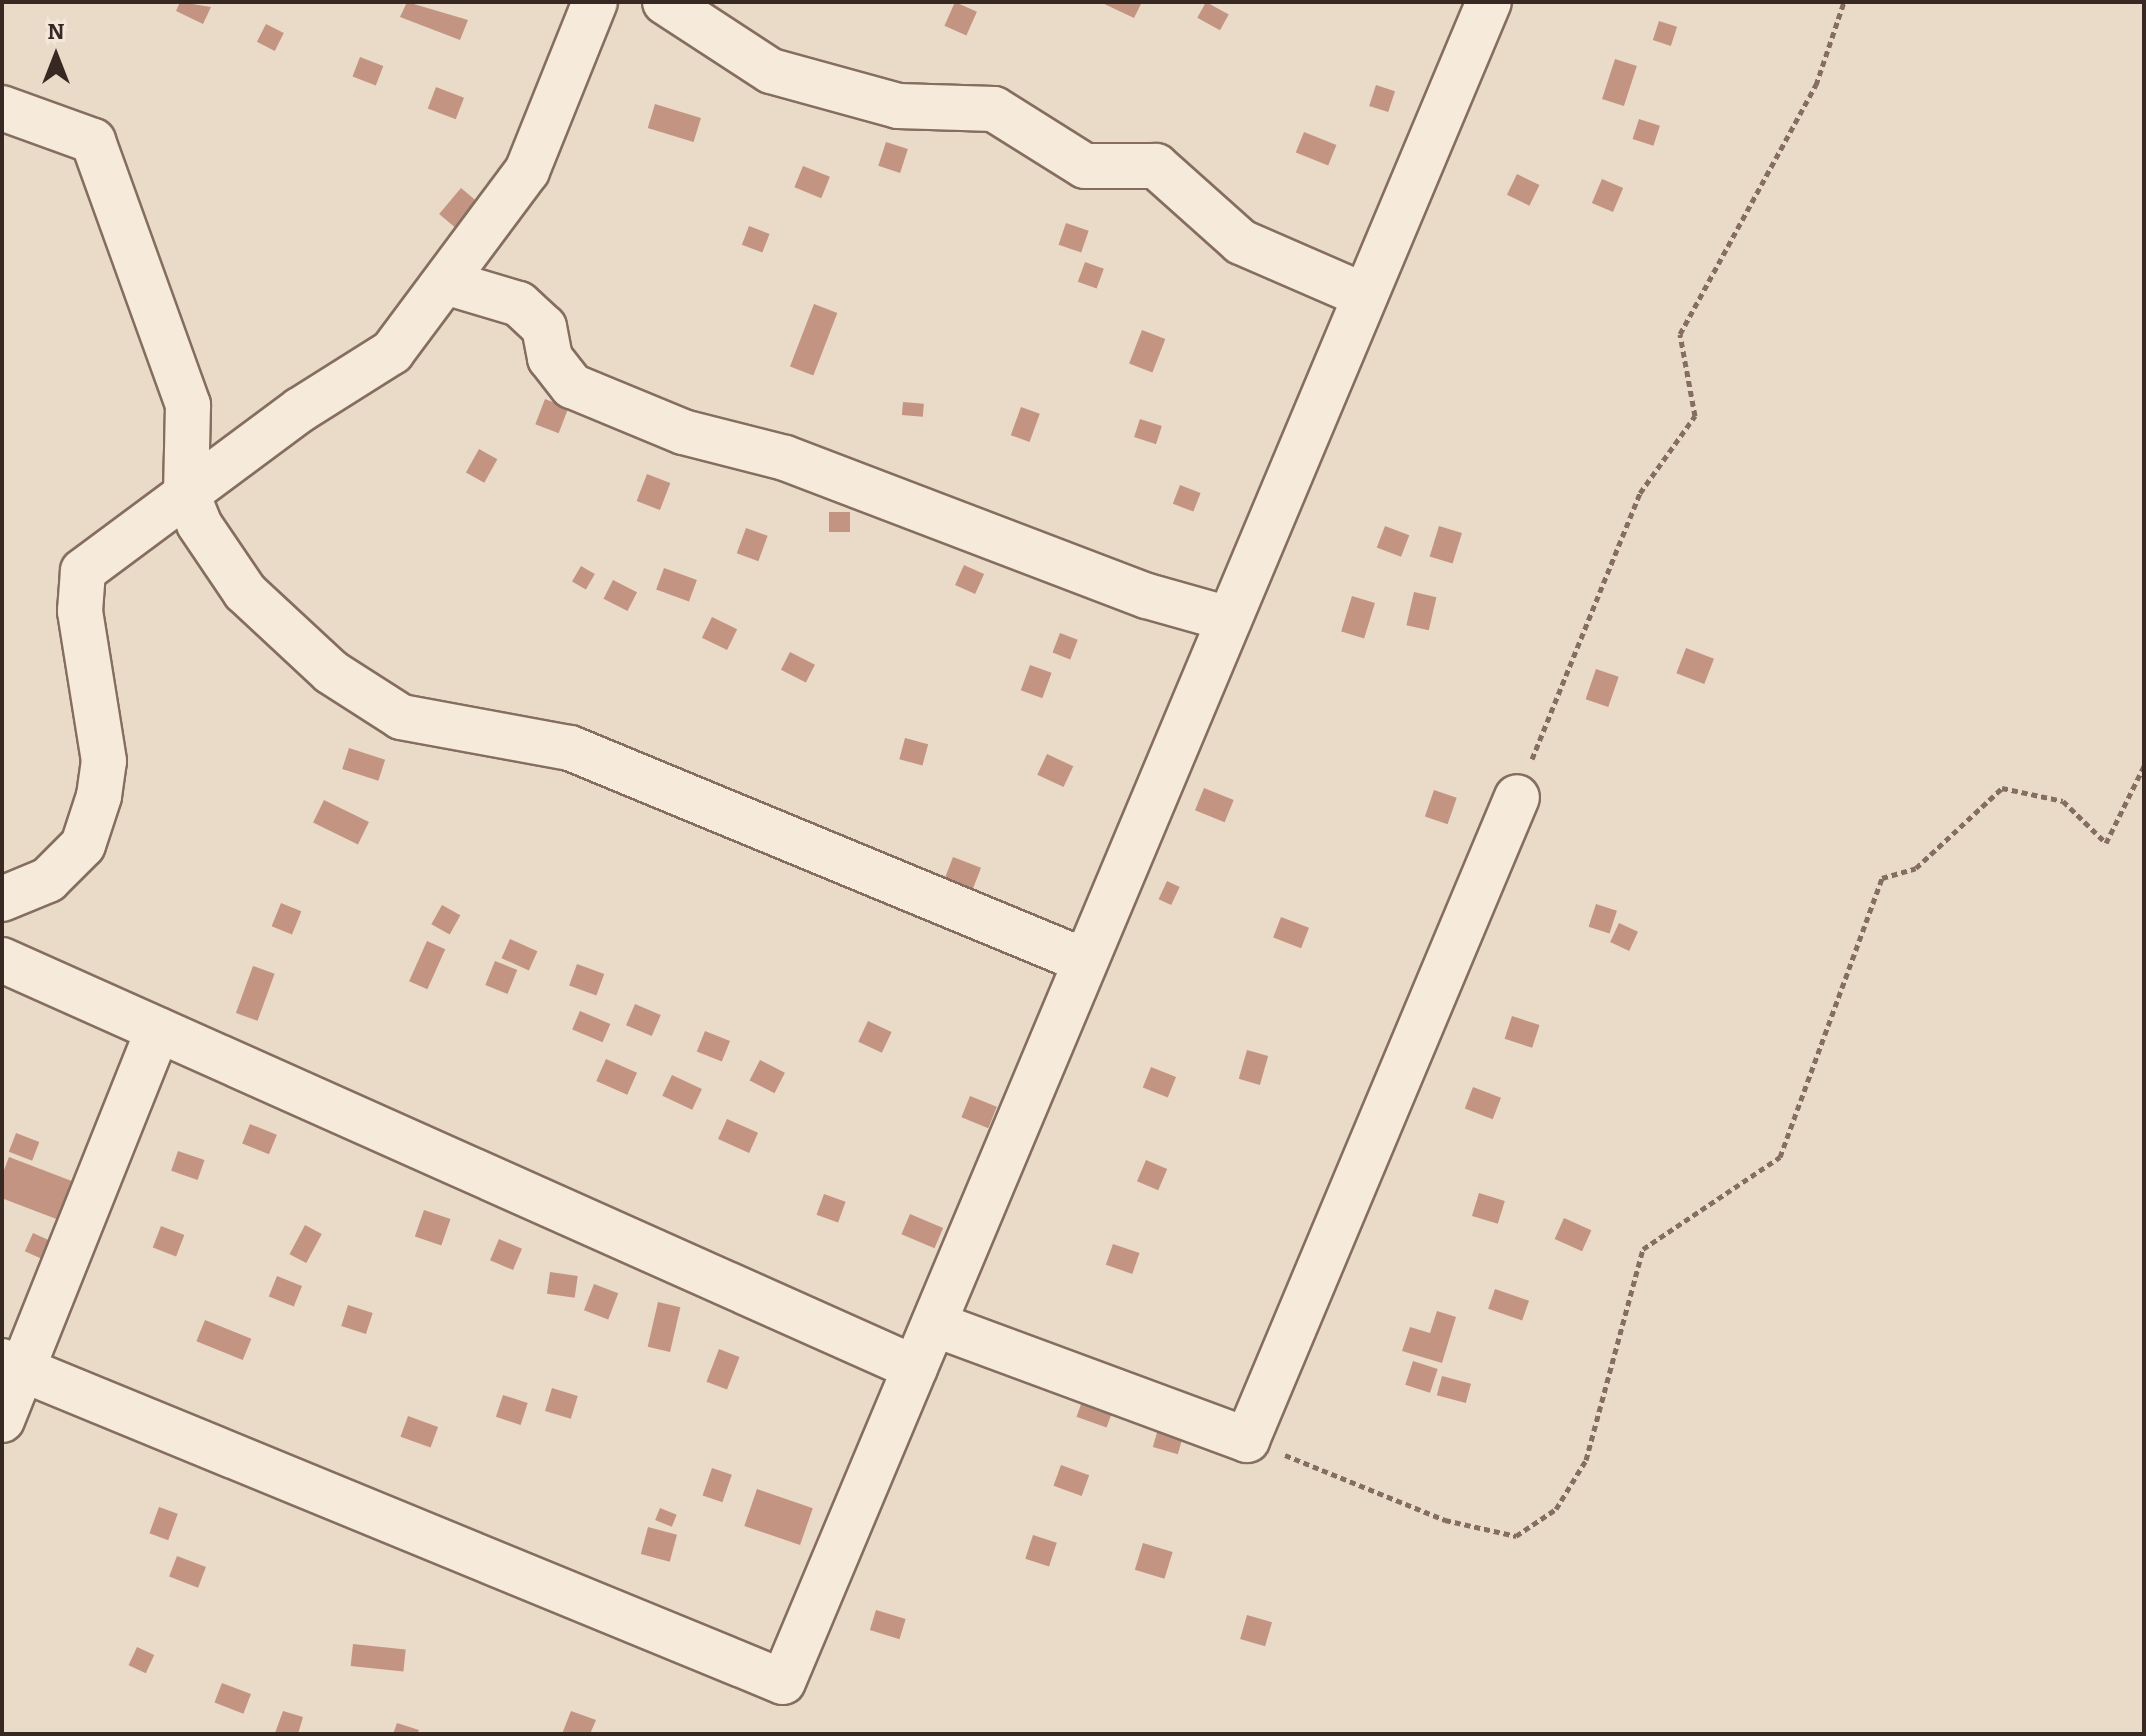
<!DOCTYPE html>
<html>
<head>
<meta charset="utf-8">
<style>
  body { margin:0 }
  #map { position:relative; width:2146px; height:1736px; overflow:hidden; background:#eadbc9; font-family:Bitter,serif }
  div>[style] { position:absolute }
  .building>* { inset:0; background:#c49483; transform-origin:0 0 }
  .path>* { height:5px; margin-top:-2.5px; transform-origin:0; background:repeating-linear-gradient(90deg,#856e5f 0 6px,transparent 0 10px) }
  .roads { filter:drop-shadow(2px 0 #856e5f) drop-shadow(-2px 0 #856e5f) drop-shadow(0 2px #856e5f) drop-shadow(0 -2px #856e5f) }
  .minor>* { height:44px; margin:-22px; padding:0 22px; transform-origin:22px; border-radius:22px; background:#f6eadb }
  span { translate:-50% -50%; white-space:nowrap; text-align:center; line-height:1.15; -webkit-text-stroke:7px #f2e7d8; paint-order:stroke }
  .frame { position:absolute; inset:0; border:4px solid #372821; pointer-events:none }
  .north { position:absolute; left:16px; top:16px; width:80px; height:80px; -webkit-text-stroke:6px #f2e7d8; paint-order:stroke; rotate:0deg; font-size:22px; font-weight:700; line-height:32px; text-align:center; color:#372821 }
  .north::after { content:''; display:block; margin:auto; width:28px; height:36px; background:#372821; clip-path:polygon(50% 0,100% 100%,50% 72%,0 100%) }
</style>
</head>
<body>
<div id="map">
  <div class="building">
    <i style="clip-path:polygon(180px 2px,211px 7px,203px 24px,176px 11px)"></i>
    <i style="clip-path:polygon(407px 2px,468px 20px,460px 40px,400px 17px)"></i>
    <i style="left:955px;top:2px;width:24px;height:26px;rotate:24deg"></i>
    <i style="clip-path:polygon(1100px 2px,1142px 2px,1134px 18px)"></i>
    <i style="left:1206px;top:2px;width:26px;height:18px;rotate:29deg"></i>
    <i style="left:1659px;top:21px;width:19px;height:20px;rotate:18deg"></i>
    <i style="left:266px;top:24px;width:20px;height:20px;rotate:27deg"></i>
    <i style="left:360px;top:57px;width:25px;height:21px;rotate:21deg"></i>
    <i style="left:1615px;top:59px;width:23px;height:42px;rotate:18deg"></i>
    <i style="left:1376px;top:85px;width:20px;height:22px;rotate:18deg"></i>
    <i style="left:436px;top:87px;width:30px;height:23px;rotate:21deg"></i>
    <i style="left:655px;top:104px;width:48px;height:25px;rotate:17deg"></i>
    <i style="left:1639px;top:119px;width:22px;height:21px;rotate:18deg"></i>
    <i style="left:1304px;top:132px;width:35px;height:22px;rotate:22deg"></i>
    <i style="left:886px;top:142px;width:23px;height:25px;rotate:18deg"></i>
    <i style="left:803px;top:166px;width:29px;height:23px;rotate:22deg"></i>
    <i style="left:1517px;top:174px;width:25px;height:23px;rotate:26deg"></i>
    <i style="left:1602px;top:179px;width:23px;height:26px;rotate:23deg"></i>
    <i style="left:461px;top:188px;width:26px;height:34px;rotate:40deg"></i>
    <i style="left:1066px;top:223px;width:24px;height:23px;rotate:19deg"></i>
    <i style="left:749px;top:226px;width:22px;height:20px;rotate:21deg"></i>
    <i style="left:1085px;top:262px;width:20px;height:21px;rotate:20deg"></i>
    <i style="left:814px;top:304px;width:25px;height:67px;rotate:21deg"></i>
    <i style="left:1142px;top:330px;width:25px;height:36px;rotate:21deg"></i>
    <i style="left:545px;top:399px;width:25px;height:27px;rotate:21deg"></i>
    <i style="left:903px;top:402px;width:21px;height:13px;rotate:5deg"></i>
    <i style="left:1021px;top:407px;width:20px;height:30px;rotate:20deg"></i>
    <i style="left:1140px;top:419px;width:23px;height:19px;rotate:18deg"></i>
    <i style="left:479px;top:449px;width:21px;height:27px;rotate:29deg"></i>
    <i style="left:647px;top:474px;width:25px;height:29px;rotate:21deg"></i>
    <i style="left:1180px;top:485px;width:22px;height:20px;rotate:21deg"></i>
    <i style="left:829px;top:512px;width:21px;height:20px"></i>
    <i style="left:1385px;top:526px;width:26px;height:23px;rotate:21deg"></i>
    <i style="left:1439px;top:526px;width:24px;height:32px;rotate:17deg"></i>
    <i style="left:746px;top:528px;width:23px;height:27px;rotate:20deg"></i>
    <i style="left:964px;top:565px;width:22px;height:22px;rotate:24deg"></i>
    <i style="left:581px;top:566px;width:16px;height:18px;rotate:30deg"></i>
    <i style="left:664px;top:568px;width:35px;height:23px;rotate:20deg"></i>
    <i style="left:613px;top:580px;width:27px;height:21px;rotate:27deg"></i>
    <i style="left:1414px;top:592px;width:23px;height:34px;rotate:13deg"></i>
    <i style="left:1352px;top:596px;width:24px;height:37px;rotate:17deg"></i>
    <i style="left:712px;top:617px;width:28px;height:23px;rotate:26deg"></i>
    <i style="left:1060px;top:633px;width:19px;height:21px;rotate:21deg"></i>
    <i style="left:1686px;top:648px;width:30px;height:27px;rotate:21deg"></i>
    <i style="left:790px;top:652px;width:28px;height:20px;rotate:27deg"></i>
    <i style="left:1030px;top:665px;width:23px;height:27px;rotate:20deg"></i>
    <i style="left:1596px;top:669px;width:24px;height:32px;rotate:19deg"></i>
    <i style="left:905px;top:738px;width:24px;height:22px;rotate:15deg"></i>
    <i style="left:349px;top:748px;width:38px;height:22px;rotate:18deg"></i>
    <i style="left:1047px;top:754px;width:29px;height:23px;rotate:25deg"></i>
    <i style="left:1204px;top:788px;width:32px;height:24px;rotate:22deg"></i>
    <i style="left:1434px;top:790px;width:24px;height:28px;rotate:19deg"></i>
    <i style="left:324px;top:800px;width:50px;height:25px;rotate:26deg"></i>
    <i style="left:953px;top:857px;width:30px;height:25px;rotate:21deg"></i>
    <i style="left:1167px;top:881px;width:14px;height:20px;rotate:25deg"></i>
    <i style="left:281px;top:903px;width:22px;height:25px;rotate:22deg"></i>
    <i style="left:1596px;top:904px;width:22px;height:24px;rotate:18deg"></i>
    <i style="left:442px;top:905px;width:21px;height:22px;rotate:29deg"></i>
    <i style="left:1281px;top:917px;width:30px;height:22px;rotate:21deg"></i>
    <i style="left:1619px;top:923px;width:21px;height:21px;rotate:25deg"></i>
    <i style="left:510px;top:939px;width:30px;height:21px;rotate:24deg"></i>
    <i style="left:427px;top:941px;width:20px;height:44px;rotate:24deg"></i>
    <i style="left:495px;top:961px;width:24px;height:26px;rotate:22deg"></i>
    <i style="left:577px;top:964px;width:29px;height:23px;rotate:20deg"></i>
    <i style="left:253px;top:966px;width:23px;height:50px;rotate:20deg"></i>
    <i style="left:635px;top:1004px;width:28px;height:23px;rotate:23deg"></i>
    <i style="left:580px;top:1011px;width:33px;height:20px;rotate:23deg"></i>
    <i style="left:1512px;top:1016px;width:29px;height:24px;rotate:18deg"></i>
    <i style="left:868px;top:1021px;width:26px;height:23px;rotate:25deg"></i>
    <i style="left:705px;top:1031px;width:27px;height:22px;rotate:22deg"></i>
    <i style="left:1247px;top:1050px;width:22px;height:30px;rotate:16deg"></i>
    <i style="left:606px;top:1059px;width:34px;height:24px;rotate:24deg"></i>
    <i style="left:760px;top:1060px;width:28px;height:23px;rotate:27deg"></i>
    <i style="left:1151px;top:1067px;width:27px;height:22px;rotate:22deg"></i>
    <i style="left:672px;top:1075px;width:33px;height:23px;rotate:25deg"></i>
    <i style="left:1473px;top:1087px;width:30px;height:23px;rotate:21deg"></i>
    <i style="left:970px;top:1096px;width:29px;height:23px;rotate:22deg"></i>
    <i style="left:727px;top:1119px;width:34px;height:22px;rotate:24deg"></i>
    <i style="left:250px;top:1124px;width:29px;height:21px;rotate:22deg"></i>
    <i style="left:16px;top:1133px;width:25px;height:20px;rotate:21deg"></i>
    <i style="left:178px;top:1151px;width:28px;height:21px;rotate:19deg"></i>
    <i style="left:9px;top:1157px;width:77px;height:41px;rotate:21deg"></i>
    <i style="left:1146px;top:1160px;width:23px;height:23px;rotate:23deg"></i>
    <i style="left:1479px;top:1193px;width:27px;height:24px;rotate:17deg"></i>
    <i style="left:824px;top:1194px;width:23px;height:22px;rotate:20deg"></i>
    <i style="left:424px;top:1210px;width:28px;height:28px;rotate:19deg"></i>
    <i style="left:910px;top:1214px;width:36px;height:22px;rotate:23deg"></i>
    <i style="left:1564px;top:1218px;width:30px;height:23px;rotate:24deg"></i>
    <i style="left:305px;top:1225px;width:19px;height:33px;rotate:28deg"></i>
    <i style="left:161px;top:1226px;width:25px;height:23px;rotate:21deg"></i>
    <i style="left:33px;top:1233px;width:20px;height:20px;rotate:24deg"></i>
    <i style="left:499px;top:1239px;width:25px;height:23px;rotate:23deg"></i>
    <i style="left:1113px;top:1244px;width:28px;height:22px;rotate:19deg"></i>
    <i style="left:550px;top:1272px;width:28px;height:22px;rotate:8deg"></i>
    <i style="left:277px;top:1276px;width:27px;height:22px;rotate:22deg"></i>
    <i style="left:594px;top:1284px;width:26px;height:28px;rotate:21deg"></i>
    <i style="left:1495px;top:1289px;width:36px;height:21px;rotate:19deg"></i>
    <i style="left:658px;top:1302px;width:23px;height:46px;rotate:13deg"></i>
    <i style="left:348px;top:1305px;width:26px;height:22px;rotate:18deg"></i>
    <i style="clip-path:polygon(1437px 1311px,1456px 1317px,1442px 1363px,1402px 1351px,1410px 1327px,1430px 1333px)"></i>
    <i style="left:205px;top:1320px;width:50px;height:23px;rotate:22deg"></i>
    <i style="left:719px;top:1349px;width:22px;height:35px;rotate:21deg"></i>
    <i style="left:1413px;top:1361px;width:26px;height:25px;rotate:18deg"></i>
    <i style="left:1442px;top:1376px;width:30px;height:20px;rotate:15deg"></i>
    <i style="left:552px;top:1388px;width:27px;height:24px;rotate:17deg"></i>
    <i style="left:503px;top:1395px;width:26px;height:23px;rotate:18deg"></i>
    <i style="left:1084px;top:1396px;width:32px;height:22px;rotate:20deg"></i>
    <i style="left:408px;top:1416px;width:32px;height:22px;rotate:20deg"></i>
    <i style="left:1160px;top:1422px;width:26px;height:26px;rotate:16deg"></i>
    <i style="left:1061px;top:1465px;width:30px;height:22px;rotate:20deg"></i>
    <i style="left:712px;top:1468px;width:21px;height:29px;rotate:19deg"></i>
    <i style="left:757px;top:1489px;width:59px;height:39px;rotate:19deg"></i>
    <i style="left:159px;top:1507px;width:20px;height:28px;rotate:20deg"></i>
    <i style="left:660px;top:1508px;width:18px;height:13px;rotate:22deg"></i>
    <i style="left:648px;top:1527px;width:30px;height:28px;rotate:15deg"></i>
    <i style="left:1033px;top:1535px;width:25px;height:25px;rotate:18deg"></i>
    <i style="left:1143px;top:1543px;width:31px;height:28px;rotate:17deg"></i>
    <i style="left:177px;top:1556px;width:31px;height:22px;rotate:21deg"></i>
    <i style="left:876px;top:1610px;width:31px;height:21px;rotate:17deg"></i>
    <i style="left:1247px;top:1615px;width:26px;height:25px;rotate:16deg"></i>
    <i style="left:353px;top:1644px;width:53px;height:22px;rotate:6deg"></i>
    <i style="left:137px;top:1647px;width:19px;height:20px;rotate:25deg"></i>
    <i style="left:222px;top:1683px;width:31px;height:21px;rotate:21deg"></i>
    <i style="clip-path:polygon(283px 1711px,303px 1717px,298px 1734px,275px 1733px)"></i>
    <i style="clip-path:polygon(571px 1711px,596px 1720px,590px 1734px,562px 1734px)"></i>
    <i style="clip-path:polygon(397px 1723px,419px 1730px,417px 1734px,393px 1734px)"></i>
  </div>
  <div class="path">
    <i style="left:1532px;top:759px;width:287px;rotate:-67.9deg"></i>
    <i style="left:1640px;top:493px;width:95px;rotate:-54.5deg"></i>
    <i style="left:1695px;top:416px;width:83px;rotate:-100.4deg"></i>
    <i style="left:1680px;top:334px;width:284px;rotate:-61.4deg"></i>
    <i style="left:1816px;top:85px;width:88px;rotate:-71.4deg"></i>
    <i style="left:1285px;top:1455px;width:173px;rotate:22.1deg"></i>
    <i style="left:1445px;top:1520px;width:73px;rotate:12.7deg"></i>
    <i style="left:1516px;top:1536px;width:48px;rotate:-34deg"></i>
    <i style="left:1556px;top:1509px;width:57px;rotate:-58.5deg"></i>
    <i style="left:1586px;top:1460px;width:219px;rotate:-74.9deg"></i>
    <i style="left:1643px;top:1249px;width:165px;rotate:-33.9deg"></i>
    <i style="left:1780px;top:1157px;width:297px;rotate:-69.9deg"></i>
    <i style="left:1882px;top:878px;width:35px;rotate:-16deg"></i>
    <i style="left:1916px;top:868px;width:117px;rotate:-42.9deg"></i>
    <i style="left:2002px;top:788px;width:62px;rotate:12deg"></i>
    <i style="left:2063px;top:801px;width:60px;rotate:44.3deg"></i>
    <i style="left:2106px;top:843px;width:86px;rotate:-63.7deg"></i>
  </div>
  <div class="roads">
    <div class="minor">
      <i style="left:665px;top:2px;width:126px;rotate:33.1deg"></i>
      <i style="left:771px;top:71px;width:132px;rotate:15.4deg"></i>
      <i style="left:898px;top:106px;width:96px;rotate:1.8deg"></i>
      <i style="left:994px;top:109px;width:107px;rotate:32.1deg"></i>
      <i style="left:1085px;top:166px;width:71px"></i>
      <i style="left:1156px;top:166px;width:114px;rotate:41.8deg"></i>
      <i style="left:1241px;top:242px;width:135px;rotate:23.5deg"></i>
      <i style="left:2px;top:108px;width:97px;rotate:19.9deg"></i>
      <i style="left:93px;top:141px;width:281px;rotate:70.2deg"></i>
      <i style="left:188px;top:405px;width:86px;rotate:91.3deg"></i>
      <i style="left:186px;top:491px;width:35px;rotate:68deg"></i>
      <i style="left:199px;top:524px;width:82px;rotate:55.9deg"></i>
      <i style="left:245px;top:592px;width:117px;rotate:42.9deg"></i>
      <i style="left:331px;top:672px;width:83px;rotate:32.7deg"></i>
      <i style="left:401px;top:717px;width:172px;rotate:10.4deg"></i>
      <i style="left:570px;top:748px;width:557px;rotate:22.47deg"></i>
      <i style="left:445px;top:282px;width:77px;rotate:16.6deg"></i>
      <i style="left:519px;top:304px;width:34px;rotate:43deg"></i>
      <i style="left:544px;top:327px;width:32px;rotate:79deg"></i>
      <i style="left:550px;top:358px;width:36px;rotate:52deg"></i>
      <i style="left:572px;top:386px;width:120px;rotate:22.5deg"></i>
      <i style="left:683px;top:432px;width:105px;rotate:14.3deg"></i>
      <i style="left:785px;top:458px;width:387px;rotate:20.9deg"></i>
      <i style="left:1147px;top:596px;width:85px;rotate:15.7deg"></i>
      <i style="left:2px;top:899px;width:50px;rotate:-22.4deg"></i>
      <i style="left:48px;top:880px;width:49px;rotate:-45deg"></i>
      <i style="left:83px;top:845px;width:52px;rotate:-71.9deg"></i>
      <i style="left:99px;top:796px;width:35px;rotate:-82deg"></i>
      <i style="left:104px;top:761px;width:152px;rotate:-99.1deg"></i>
      <i style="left:80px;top:611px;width:40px;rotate:-85.7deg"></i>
      <i style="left:83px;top:571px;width:270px;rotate:-36.6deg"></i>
      <i style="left:300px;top:410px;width:109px;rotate:-32.2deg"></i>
      <i style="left:392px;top:352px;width:226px;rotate:-53.3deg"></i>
      <i style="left:527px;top:171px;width:182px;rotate:-68.1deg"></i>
      <i style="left:2px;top:960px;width:1000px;rotate:24.08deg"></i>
      <i style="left:934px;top:1324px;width:334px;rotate:20.3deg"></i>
      <i style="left:1247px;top:1440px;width:697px;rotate:-67.22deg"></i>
      <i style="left:2px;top:1361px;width:844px;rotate:22.34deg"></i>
      <i style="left:783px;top:1682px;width:1822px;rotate:-67.21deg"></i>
      <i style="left:2px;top:1420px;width:420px;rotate:-68.2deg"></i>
    </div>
  </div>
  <div class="frame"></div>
  <div class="north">N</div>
</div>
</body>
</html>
